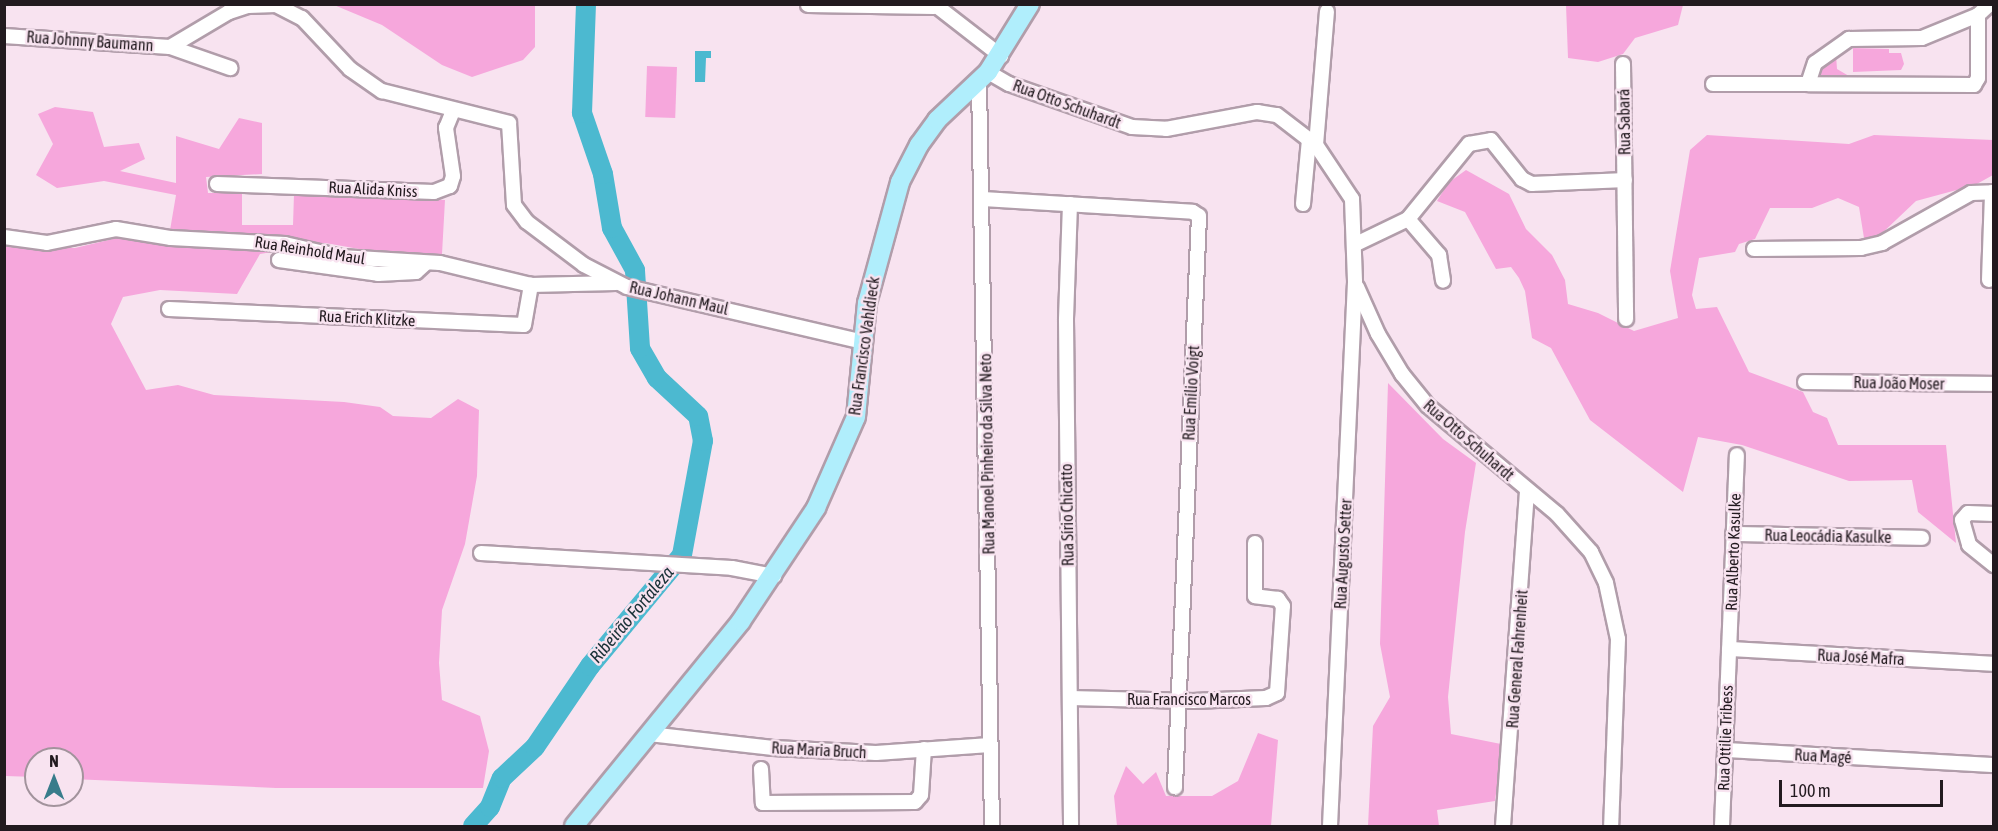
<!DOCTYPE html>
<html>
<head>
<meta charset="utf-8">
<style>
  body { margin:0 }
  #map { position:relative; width:1998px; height:831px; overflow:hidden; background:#f8e3f0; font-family:"Asap Condensed",sans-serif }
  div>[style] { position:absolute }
  .green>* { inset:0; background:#f6a7dc; transform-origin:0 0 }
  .water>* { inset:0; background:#4cb9d0 }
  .river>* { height:20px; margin:-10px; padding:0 10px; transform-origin:10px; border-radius:10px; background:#4cb9d0 }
  .roads { filter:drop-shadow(2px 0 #b19daa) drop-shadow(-2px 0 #b19daa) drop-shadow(0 2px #b19daa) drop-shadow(0 -2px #b19daa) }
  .minor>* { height:14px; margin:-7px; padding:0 7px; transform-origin:7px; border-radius:7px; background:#fff }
  .major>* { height:18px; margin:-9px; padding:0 9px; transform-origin:9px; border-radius:9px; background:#b0eefc }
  span { translate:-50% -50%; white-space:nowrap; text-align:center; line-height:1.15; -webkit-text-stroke:5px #f8e3f0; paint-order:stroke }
  .street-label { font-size:16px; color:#221a1f }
  .water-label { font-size:18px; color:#193137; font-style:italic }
  .frame { position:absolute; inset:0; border:6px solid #221a1f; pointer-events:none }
  .north { position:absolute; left:24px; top:747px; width:60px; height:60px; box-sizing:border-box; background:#f8e3f0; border:2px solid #a2939c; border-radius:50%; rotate:0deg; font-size:16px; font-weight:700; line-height:24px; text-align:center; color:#221a1f }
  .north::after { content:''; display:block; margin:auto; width:21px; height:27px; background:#387c8b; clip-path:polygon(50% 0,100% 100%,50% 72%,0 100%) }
  .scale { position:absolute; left:1779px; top:780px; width:164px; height:27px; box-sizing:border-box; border:3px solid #221a1f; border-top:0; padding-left:8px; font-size:18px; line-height:21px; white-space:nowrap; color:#221a1f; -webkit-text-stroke:4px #f8e3f0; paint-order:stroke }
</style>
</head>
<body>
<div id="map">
  <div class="green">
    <i style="clip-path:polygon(334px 5px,535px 5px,535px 47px,523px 60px,472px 77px,442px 65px,382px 25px)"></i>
    <i style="clip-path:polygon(1566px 5px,1566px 4px,1683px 5px,1678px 25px,1635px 38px,1623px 54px,1598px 62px,1568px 58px)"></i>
    <i style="clip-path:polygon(1853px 48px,1889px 49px,1889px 53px,1901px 53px,1904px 64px,1901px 70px,1853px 72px)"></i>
    <i style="clip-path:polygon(1836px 55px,1837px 69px,1854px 79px,1827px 79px,1821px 75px,1822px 63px)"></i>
    <i style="left:647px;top:66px;width:30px;height:51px;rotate:2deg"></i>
    <i style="clip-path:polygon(55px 107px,93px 112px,104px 147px,139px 143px,145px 159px,120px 171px,176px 183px,176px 136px,219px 149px,239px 118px,262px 123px,262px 174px,206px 177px,208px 193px,242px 193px,242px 225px,293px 225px,294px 194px,445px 200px,442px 254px,382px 253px,325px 243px,260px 254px,237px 294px,160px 290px,123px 297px,111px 324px,146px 390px,178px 385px,214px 395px,344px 402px,380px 407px,393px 416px,431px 418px,458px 399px,479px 410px,477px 476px,465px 544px,442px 610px,439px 663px,442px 700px,480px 716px,489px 751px,483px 788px,276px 788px,72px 779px,72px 759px,36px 759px,36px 777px,5px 776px,5px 247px,75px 248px,117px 238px,168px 242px,176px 195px,104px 181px,57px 188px,36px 175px,53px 144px,38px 114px)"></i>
    <i style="clip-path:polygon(1707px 135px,1849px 144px,1874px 135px,1993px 140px,1993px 175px,1975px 185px,1916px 201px,1878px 237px,1864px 238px,1859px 207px,1838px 198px,1812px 208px,1770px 208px,1755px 239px,1739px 244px,1735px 252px,1699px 258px,1692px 295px,1696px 309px,1717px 307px,1749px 372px,1803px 392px,1813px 412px,1827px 418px,1838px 445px,1946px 445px,1956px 543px,1918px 512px,1912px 480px,1849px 481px,1742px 445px,1698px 437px,1683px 492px,1590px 420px,1551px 348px,1532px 338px,1525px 291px,1519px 278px,1511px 267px,1496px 269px,1465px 212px,1437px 201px,1448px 183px,1466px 170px,1509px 194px,1526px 229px,1552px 255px,1565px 280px,1568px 304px,1598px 313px,1634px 331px,1678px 318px,1670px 271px,1690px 150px)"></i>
    <i style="clip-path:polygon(1388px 383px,1443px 439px,1476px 463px,1465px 532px,1448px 697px,1451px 734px,1501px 744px,1499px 772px,1495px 801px,1437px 810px,1439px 826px,1368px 826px,1373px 726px,1390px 697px,1380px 644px)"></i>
    <i style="clip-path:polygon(1258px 733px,1278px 740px,1271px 826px,1117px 826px,1114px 796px,1126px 766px,1143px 784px,1156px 772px,1166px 796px,1212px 796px,1238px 781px)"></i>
  </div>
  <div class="water">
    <i style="clip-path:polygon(695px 51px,711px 51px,711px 58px,706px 58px,705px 82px,695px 82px)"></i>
  </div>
  <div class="river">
    <i style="left:473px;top:826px;width:25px;rotate:-48deg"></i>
    <i style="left:490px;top:807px;width:31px;rotate:-68deg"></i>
    <i style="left:502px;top:778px;width:45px;rotate:-43.2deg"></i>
    <i style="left:535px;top:747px;width:98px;rotate:-55.8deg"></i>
    <i style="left:590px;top:666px;width:144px;rotate:-50.3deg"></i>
    <i style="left:682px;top:555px;width:116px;rotate:-79.6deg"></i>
    <i style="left:703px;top:441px;width:25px;rotate:-101deg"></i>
    <i style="left:698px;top:416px;width:56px;rotate:-137.2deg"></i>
    <i style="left:657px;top:378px;width:34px;rotate:-120deg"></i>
    <i style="left:640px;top:348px;width:78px;rotate:-93.7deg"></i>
    <i style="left:635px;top:270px;width:48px;rotate:-118.7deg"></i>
    <i style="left:612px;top:228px;width:55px;rotate:-99.5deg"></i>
    <i style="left:603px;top:174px;width:65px;rotate:-109deg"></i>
    <i style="left:582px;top:113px;width:109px;rotate:-87.9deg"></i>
  </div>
  <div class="roads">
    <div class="minor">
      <i style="left:934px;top:4px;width:85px;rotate:37.8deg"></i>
      <i style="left:808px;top:5px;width:126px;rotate:0.9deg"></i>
      <i style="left:1978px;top:15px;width:63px;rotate:90deg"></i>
      <i style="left:1978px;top:78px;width:8px;rotate:120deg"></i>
      <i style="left:1974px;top:85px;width:166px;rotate:-179.7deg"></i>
      <i style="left:1808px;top:84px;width:22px;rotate:-72deg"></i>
      <i style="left:1815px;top:63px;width:42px;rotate:-35.2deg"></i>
      <i style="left:1849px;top:39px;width:73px;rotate:-0.8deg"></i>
      <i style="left:1922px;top:38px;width:61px;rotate:-22.3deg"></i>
      <i style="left:1978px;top:15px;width:16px;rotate:-43deg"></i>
      <i style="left:4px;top:36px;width:166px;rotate:3.8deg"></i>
      <i style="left:170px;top:47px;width:69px;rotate:-30.7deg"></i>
      <i style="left:229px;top:12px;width:20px;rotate:-18deg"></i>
      <i style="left:248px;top:6px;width:28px;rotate:-2deg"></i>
      <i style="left:276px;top:5px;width:29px;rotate:27deg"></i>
      <i style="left:302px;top:18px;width:70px;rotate:46.7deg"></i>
      <i style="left:350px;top:69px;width:39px;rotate:35deg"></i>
      <i style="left:382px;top:91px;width:131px;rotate:14.1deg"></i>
      <i style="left:509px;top:123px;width:82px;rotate:86.5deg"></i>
      <i style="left:514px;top:205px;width:21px;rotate:53deg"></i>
      <i style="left:527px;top:222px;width:71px;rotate:37deg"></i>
      <i style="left:584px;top:265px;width:48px;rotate:27.1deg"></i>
      <i style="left:627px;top:287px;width:242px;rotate:13.1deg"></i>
      <i style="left:170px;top:47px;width:64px;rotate:19.3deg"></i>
      <i style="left:1623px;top:64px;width:255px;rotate:89.3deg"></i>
      <i style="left:988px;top:72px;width:24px;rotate:30deg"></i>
      <i style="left:1009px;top:84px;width:130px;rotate:19.3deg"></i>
      <i style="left:1132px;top:127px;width:34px;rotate:3deg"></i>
      <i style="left:1166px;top:129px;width:93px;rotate:-10.6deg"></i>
      <i style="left:1257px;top:112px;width:20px;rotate:9deg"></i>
      <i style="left:1277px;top:115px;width:49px;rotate:37.6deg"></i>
      <i style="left:1316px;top:145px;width:65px;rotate:56.3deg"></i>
      <i style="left:1352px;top:199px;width:83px;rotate:87.9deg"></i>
      <i style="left:1355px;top:282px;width:545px;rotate:92.63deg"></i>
      <i style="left:979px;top:82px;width:744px;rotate:89deg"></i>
      <i style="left:1713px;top:84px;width:95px"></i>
      <i style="left:1316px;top:145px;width:134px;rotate:-85.3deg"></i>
      <i style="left:217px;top:184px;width:217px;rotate:2.1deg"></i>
      <i style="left:434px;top:192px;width:17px;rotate:-21deg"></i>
      <i style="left:450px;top:186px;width:10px;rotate:-73deg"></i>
      <i style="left:453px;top:176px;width:49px;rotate:-98.3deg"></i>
      <i style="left:446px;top:128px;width:18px;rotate:-68deg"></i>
      <i style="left:983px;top:199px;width:210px;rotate:3.5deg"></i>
      <i style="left:1193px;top:212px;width:7px;rotate:34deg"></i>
      <i style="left:1199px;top:216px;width:572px;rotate:92.41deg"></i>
      <i style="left:1070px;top:204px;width:116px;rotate:92deg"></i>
      <i style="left:1066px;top:320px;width:506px;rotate:89.43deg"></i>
      <i style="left:1303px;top:204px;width:65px;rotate:-84.7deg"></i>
      <i style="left:1408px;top:219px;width:48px;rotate:49.3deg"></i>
      <i style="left:1439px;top:255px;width:26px;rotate:81deg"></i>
      <i style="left:4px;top:237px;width:43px;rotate:7.9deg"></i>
      <i style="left:47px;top:243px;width:70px;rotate:-11.5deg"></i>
      <i style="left:116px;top:229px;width:56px;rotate:9.3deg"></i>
      <i style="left:171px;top:238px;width:114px;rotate:3deg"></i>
      <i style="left:285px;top:244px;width:57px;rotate:13.1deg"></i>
      <i style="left:341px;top:257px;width:99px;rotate:3.5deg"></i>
      <i style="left:440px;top:263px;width:94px;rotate:13.6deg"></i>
      <i style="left:531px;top:285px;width:85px;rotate:-1.3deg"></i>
      <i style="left:1356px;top:244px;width:58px;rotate:-25.7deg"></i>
      <i style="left:1408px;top:219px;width:97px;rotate:-50.9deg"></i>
      <i style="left:1469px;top:144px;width:22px;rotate:-10deg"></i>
      <i style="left:1491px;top:140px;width:50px;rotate:51.5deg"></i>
      <i style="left:1522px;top:179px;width:11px;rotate:27deg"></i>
      <i style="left:1532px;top:184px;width:93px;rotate:-2.5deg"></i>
      <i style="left:1754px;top:249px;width:107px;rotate:-0.5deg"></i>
      <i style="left:1861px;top:248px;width:22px;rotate:-13deg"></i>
      <i style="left:1882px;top:243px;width:102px;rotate:-29.3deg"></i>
      <i style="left:1971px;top:193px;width:23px;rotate:-2deg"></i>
      <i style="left:279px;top:260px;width:100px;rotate:8deg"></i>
      <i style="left:378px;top:274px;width:38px;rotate:-3deg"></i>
      <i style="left:416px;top:272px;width:13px;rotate:-42deg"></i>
      <i style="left:1989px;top:280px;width:88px;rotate:-88deg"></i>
      <i style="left:1357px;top:287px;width:51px;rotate:65.9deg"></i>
      <i style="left:1378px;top:334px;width:47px;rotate:59deg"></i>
      <i style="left:1402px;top:374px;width:41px;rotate:50.9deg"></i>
      <i style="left:1428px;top:406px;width:168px;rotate:39.9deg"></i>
      <i style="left:1557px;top:514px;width:51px;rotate:48.2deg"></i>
      <i style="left:1591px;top:552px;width:34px;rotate:64deg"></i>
      <i style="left:1606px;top:583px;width:57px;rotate:77.9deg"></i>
      <i style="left:1618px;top:639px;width:187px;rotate:92.1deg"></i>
      <i style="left:169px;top:309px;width:355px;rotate:2.6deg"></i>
      <i style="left:524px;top:325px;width:41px;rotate:-80.1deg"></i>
      <i style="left:1805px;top:382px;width:189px;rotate:0.6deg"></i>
      <i style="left:1994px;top:514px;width:26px;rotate:-178deg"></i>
      <i style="left:1968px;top:513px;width:9px;rotate:131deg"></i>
      <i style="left:1962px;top:520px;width:26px;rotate:74deg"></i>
      <i style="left:1969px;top:545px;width:32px;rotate:39deg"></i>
      <i style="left:1733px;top:534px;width:189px;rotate:1.2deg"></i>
      <i style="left:481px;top:553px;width:251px;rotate:3.4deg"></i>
      <i style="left:732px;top:568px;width:43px;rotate:10.8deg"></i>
      <i style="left:1729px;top:649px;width:265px;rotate:3.2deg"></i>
      <i style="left:1070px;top:698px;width:123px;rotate:1.4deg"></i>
      <i style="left:1193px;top:701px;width:73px;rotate:-2.4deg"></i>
      <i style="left:1266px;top:698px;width:12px;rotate:-24deg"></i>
      <i style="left:1277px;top:693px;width:87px;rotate:-86.1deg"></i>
      <i style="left:1283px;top:606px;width:9px;rotate:-126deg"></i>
      <i style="left:1278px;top:599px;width:23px;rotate:-173deg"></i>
      <i style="left:1255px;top:596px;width:53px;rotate:-90deg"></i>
      <i style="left:649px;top:734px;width:125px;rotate:6.4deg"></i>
      <i style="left:773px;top:748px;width:103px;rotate:2.8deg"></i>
      <i style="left:876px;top:753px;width:114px;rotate:-4deg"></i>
      <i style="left:1725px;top:750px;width:269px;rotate:3.2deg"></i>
      <i style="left:761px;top:769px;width:34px;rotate:87deg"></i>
      <i style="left:763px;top:803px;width:152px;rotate:-0.4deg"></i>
      <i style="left:915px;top:802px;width:9px;rotate:-49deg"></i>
      <i style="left:921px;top:795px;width:46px;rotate:-86.3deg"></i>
      <i style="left:1503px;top:826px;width:336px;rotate:-85.9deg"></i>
      <i style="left:1722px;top:826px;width:371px;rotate:-87.7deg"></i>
    </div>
    <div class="major">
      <i style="left:574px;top:826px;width:264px;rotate:-50.8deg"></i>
      <i style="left:741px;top:621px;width:136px;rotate:-56.4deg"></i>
      <i style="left:816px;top:508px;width:99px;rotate:-66.3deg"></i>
      <i style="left:856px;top:417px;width:115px;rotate:-84.5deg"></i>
      <i style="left:867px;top:303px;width:125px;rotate:-74.7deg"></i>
      <i style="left:900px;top:182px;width:42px;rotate:-62.8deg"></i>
      <i style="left:919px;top:145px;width:31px;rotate:-54deg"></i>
      <i style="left:937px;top:120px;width:70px;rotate:-43.3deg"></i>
      <i style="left:988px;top:72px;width:80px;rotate:-58.3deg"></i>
    </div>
  </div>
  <div class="street-label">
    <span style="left:90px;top:41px;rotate:4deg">Rua Johnny Baumann</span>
    <span style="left:1067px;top:104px;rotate:20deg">Rua Otto Schuhardt</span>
    <span style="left:1624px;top:122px;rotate:-91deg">Rua Sabará</span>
    <span style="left:373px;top:189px;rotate:3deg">Rua Alida Kniss</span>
    <span style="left:310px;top:250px;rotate:9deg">Rua Reinhold Maul</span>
    <span style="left:679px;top:298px;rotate:13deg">Rua Johann Maul</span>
    <span style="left:367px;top:318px;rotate:3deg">Rua Erich Klitzke</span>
    <span style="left:864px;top:346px;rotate:-82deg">Rua Francisco Vahldieck</span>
    <span style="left:1899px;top:383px;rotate:1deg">Rua João Moser</span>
    <span style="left:1191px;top:393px;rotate:-87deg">Rua Emílio Voigt</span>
    <span style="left:1469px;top:440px;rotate:41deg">Rua Otto Schuhardt</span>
    <span style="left:987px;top:454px;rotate:-91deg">Rua Manoel Pinheiro da Silva Neto</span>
    <span style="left:1067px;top:515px;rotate:-91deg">Rua Sírio Chicatto</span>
    <span style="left:1828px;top:536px;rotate:1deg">Rua Leocádia Kasulke</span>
    <span style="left:1733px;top:552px;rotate:-88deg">Rua Alberto Kasulke</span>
    <span style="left:1343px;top:554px;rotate:-87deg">Rua Augusto Setter</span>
    <span style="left:1861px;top:657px;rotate:3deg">Rua José Mafra</span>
    <span style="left:1517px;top:659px;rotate:-86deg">Rua General Fahrenheit</span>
    <span style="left:1189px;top:699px">Rua Francisco Marcos</span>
    <span style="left:1725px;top:738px;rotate:-88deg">Rua Ottilie Tribess</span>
    <span style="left:819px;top:750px;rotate:3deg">Rua Maria Bruch</span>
    <span style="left:1823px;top:756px;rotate:3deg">Rua Magé</span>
  </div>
  <div class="water-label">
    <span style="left:632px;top:615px;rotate:-50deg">Ribeirão Fortaleza</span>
  </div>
  <div class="frame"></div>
  <div class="north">N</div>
  <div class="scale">100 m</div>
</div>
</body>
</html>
